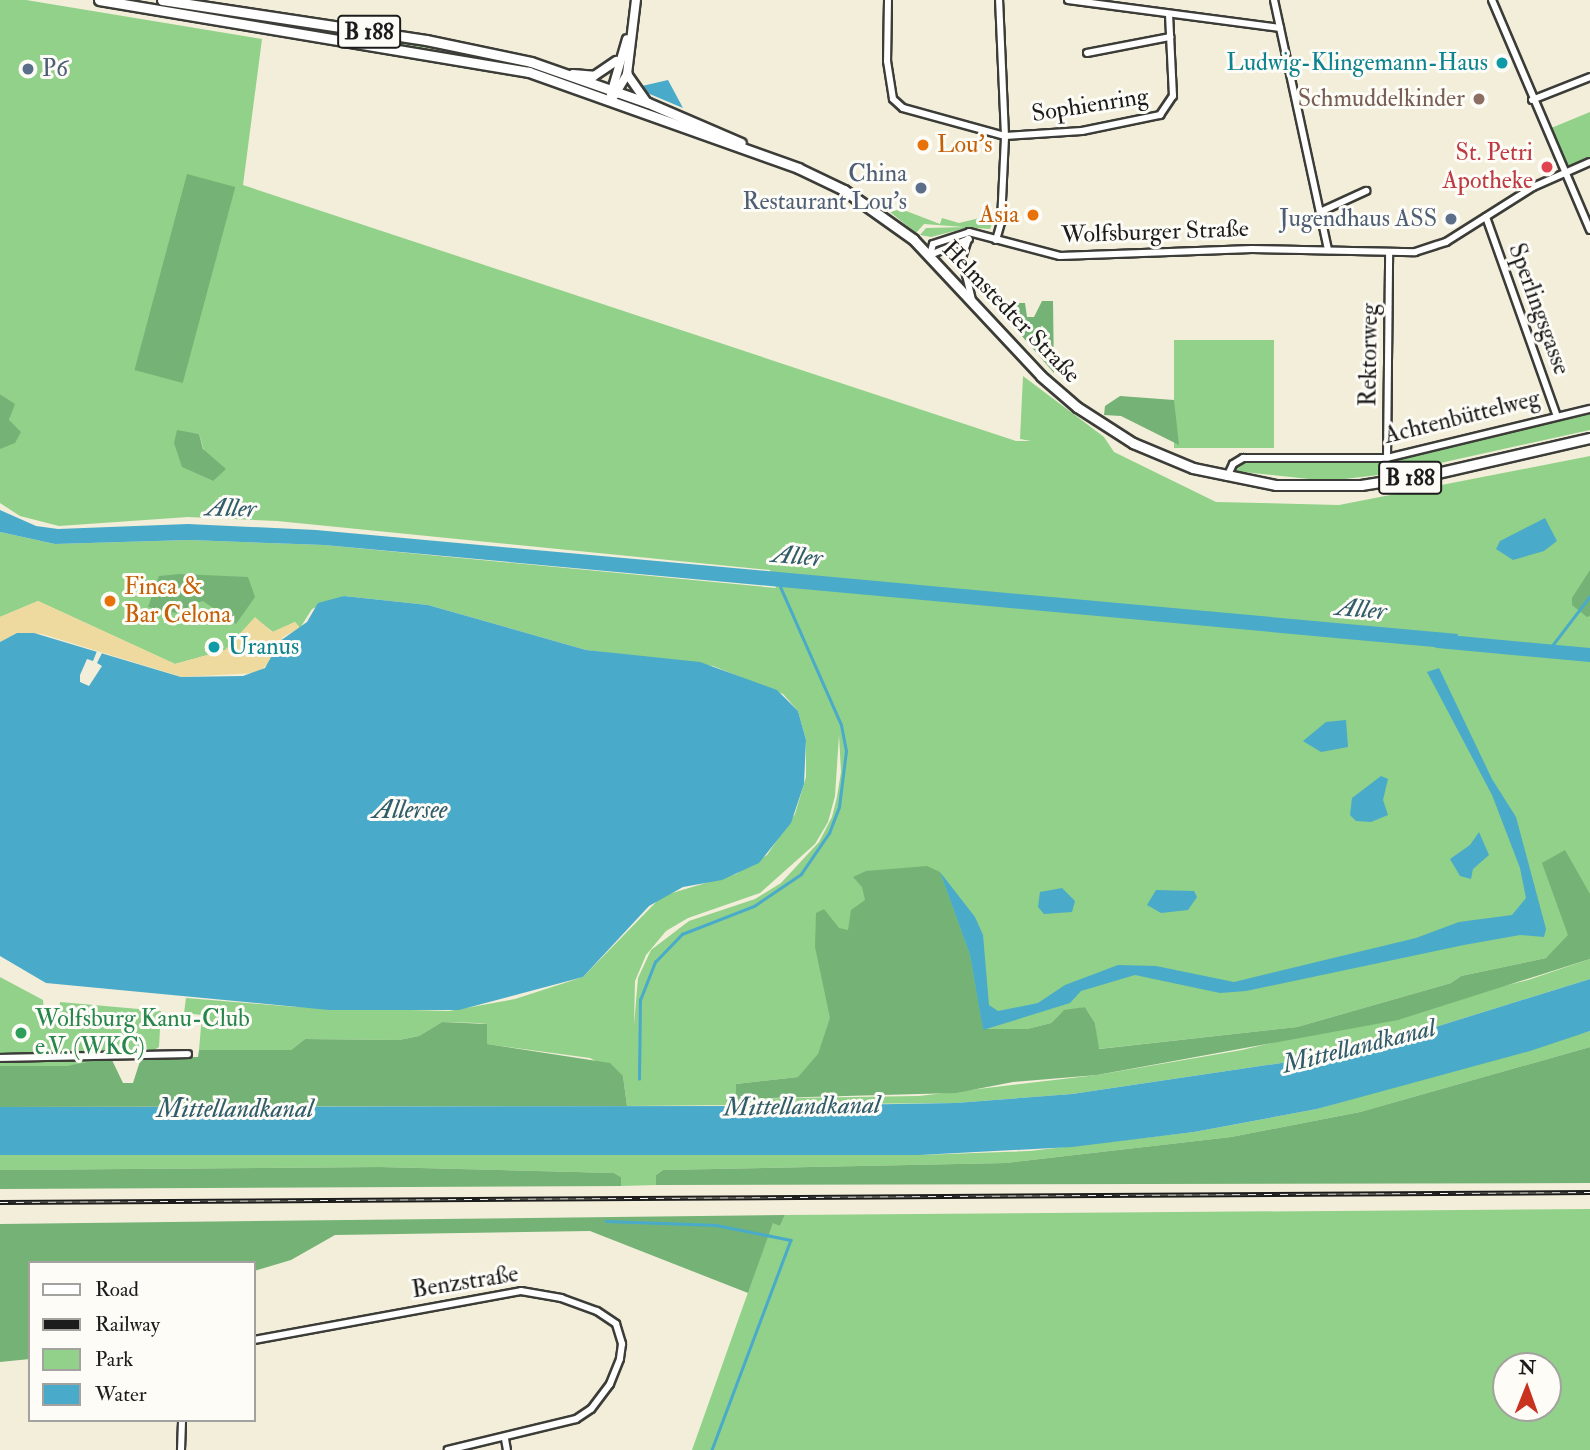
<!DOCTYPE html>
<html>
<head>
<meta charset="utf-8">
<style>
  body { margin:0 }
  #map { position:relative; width:1590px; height:1450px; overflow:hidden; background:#f2eed9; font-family:"IM FELL Double Pica",serif }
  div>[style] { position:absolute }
  .green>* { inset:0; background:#91d189; transform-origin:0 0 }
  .forest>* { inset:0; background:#74b375; transform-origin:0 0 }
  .sand>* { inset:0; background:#eeda9e }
  .water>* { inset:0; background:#4aaac9 }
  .pier>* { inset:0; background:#f2eed9 }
  .stream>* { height:2.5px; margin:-1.25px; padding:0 1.25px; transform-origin:1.25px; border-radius:1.25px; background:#4aaac9 }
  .river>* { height:14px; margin:-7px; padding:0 7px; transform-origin:7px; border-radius:7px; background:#4aaac9 }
  .roads { filter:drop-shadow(2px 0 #3c3c38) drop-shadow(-2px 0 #3c3c38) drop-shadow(0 2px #3c3c38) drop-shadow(0 -2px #3c3c38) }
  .street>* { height:6px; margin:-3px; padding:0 3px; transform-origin:3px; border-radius:3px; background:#fff }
  .secondary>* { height:8px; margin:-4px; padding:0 4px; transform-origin:4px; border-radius:4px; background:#fff }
  .primary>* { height:9px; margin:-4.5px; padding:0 4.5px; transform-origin:4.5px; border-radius:4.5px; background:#fff }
  .rail>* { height:5px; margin-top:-2.5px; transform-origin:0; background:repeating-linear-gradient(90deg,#fdfcf7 0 8px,#1c1c1c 0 16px); box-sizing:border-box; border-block:2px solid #1c1c1c }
  .dots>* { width:19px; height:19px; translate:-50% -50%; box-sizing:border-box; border:4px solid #fdfcf7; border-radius:50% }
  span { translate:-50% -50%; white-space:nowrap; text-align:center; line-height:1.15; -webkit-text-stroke:6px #fdfcf7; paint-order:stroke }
  .shield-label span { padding:2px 5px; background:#fdfcf7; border:2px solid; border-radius:5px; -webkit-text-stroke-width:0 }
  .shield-label { font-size:23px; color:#1c1c1c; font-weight:700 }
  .culture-label { font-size:24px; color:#0d838f }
  .right { translate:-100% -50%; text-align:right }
  .left { translate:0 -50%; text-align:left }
  .service-label { font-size:24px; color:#4e5e75 }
  .education-label { font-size:24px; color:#785e54 }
  .street-label { font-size:24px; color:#1c1c1c }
  .food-label { font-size:24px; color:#c56008 }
  .health-label { font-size:24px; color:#be3a42 }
  .leisure-label { font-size:24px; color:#27864d }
  .water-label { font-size:26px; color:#315c6a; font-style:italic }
  .legend { position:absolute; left:28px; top:1261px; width:228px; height:161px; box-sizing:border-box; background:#fdfcf7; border:2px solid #a3a29f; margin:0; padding:9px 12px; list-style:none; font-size:21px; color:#1c1c1c }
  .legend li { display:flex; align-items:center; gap:14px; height:35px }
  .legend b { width:35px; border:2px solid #a3a29f }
  .north { position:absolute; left:1492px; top:1352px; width:70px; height:70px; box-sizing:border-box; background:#fdfcf7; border:2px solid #a3a29f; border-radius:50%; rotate:1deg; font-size:19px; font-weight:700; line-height:28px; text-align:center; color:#1c1c1c }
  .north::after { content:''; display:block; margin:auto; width:24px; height:32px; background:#c8321e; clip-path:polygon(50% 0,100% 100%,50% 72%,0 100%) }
</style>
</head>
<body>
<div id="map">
  <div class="green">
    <i style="clip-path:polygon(evenodd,0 0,26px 0,262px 39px,243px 185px,1016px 441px,1031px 441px,1020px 439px,1023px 376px,1104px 437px,1114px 452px,1216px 502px,1339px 505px,1590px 456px,1590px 936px,1546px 958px,1461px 976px,1451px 983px,1297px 1027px,1098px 1049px,1095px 1023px,1085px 1007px,1062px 1012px,1051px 1023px,1027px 1029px,798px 1077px,736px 1084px,737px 1099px,919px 1096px,1097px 1075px,1242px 1050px,1528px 980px,1590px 959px,1590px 979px,1416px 1033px,1308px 1059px,1072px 1094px,955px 1103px,627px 1106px,623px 1076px,590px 1058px,486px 1044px,487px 1024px,479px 1023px,442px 1022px,419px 1036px,399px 1040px,305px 1039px,291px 1050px,199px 1050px,202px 1015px,184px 1013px,186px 998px,297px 1007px,449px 1011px,515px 999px,583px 977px,662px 896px,736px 874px,767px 855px,795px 814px,806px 777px,806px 740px,798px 711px,783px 694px,713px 666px,586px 650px,428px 605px,344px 596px,312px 609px,300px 628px,295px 622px,273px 632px,255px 618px,226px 650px,175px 664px,38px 601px,0 617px,0 532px,55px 544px,189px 540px,324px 545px,776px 588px,770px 570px,277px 521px,188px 517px,59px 526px,20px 516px,0 503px,0 449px,14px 404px,0 394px,0 0,177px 431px,199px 434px,213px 481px,183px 467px,177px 431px,0 0,839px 735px,841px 772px,837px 797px,832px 817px,819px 842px,781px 883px,755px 899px,689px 921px,651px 950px,638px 978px,634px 1025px,635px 981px,646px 955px,666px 931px,688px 918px,760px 893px,815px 844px,828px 822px,835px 796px,839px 735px)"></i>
    <i style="clip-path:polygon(124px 0,169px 5px,464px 52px,531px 66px,574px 80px,463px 54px)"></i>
    <i style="clip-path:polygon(1590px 112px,1590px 160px,1563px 173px,1544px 131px)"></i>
    <i style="clip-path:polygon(901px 209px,940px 224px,942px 218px,959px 223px,984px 217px,992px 224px,990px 229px,924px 224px,916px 233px,890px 212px)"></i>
    <i style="clip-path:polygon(969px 227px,981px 233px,962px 229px,931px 237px,920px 235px,926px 228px)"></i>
    <i style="left:1274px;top:340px;width:108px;height:100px;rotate:90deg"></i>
    <i style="clip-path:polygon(1590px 411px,1590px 430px,1395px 473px,1328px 481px,1234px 471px,1237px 465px,1258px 460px,1388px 462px)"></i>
    <i style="clip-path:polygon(0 977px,43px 1000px,44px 1013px,59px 1014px,60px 1002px,161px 1011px,159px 1047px,141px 1058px,66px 1066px,0 1066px)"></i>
    <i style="clip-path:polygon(1590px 1031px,1590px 1047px,1360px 1112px,1231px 1137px,1006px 1163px,663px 1170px,656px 1175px,656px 1185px,621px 1186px,621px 1177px,614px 1173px,380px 1167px,0 1170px,0 1155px,920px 1155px,1030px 1151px,1194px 1132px,1317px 1109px)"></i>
    <i style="clip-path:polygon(evenodd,1590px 1209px,1590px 1450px,692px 1450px,773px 1222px,780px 1226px,785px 1215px,1590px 1209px,1506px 1366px,1548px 1366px,1548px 1408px,1506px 1408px,1506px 1366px)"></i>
  </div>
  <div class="forest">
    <i style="left:187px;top:174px;width:50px;height:203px;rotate:15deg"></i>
    <i style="clip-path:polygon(1042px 301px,1053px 301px,1054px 373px,1007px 319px,1016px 313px,1016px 303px,1025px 303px,1027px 317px,1034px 317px)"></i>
    <i style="clip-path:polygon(0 394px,15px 404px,9px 420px,21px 432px,15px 443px,0 449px)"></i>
    <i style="clip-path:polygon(1120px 396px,1174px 400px,1179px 445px,1121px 416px,1104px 415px,1105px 406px)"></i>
    <i style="clip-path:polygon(177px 430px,199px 434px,203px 449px,226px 469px,213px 481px,182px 467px,174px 443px)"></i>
    <i style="clip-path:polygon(1590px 570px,1590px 616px,1587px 617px,1572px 605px,1572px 598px)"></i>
    <i style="clip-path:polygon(180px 574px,248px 577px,255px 597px,236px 624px,203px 601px,190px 605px,182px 614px,148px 607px,159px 576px)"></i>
    <i style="clip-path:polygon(1565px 850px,1590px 894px,1590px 959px,1398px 1020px,1097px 1075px,1013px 1082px,956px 1093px,736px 1099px,736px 1084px,798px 1077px,818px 1054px,830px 1018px,815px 947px,816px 913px,824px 909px,839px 928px,848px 930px,851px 910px,865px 900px,862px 887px,853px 877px,866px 871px,927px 866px,940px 872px,970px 955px,983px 1029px,1027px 1029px,1051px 1023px,1064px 1010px,1085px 1007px,1095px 1023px,1099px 1049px,1297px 1027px,1451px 983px,1461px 976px,1546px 958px,1568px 935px,1542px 863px)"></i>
    <i style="clip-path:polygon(442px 1022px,487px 1024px,487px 1044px,610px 1063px,623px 1076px,627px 1106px,0 1107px,0 1066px,66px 1066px,111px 1058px,123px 1083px,133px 1083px,141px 1058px,198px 1057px,199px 1050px,291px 1050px,305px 1039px,399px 1040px,419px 1036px)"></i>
    <i style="clip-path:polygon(1590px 1047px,1590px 1183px,656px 1185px,656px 1175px,663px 1170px,1006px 1163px,1231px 1137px,1360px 1112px)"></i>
    <i style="clip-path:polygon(380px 1167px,614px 1173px,621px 1177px,621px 1186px,0 1189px,0 1170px)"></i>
    <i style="clip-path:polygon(785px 1215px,780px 1226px,773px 1223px,748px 1293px,590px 1231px,335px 1235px,291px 1260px,254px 1271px,254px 1263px,30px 1263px,30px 1359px,0 1362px,0 1224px)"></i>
  </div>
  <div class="sand">
    <i style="clip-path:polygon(38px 601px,175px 664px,225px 650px,255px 617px,272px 632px,295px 622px,300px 628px,283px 637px,268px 664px,257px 673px,182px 677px,42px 634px,17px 633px,0 642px,0 617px)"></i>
  </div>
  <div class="water">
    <i style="clip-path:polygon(668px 80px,683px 108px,645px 92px,642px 86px)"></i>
    <i style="clip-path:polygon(0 510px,36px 526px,58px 529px,188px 524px,316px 530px,1458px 634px,1456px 649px,324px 545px,189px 540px,55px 544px,0 532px)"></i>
    <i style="clip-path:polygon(1545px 518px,1557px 541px,1544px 551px,1513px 560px,1496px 549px,1500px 541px)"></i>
    <i style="clip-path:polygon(344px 596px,428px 605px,586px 650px,700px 662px,777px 690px,798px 711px,806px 740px,804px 784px,791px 823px,759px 863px,722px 880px,683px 887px,649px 906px,583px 977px,459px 1010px,329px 1010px,46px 983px,0 956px,0 642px,17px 633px,34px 633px,181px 677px,243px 676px,265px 668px,280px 641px,307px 622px,318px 603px)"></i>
    <i style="clip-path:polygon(1439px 668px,1492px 779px,1516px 817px,1546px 929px,1544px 937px,1520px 935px,1464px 945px,1246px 991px,1220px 993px,1135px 975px,1081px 991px,1070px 1003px,983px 1030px,970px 955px,940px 872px,975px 917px,983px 935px,989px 1005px,998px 1011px,1038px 1003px,1065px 985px,1118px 965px,1156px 966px,1234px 982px,1416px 938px,1459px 922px,1512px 915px,1526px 898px,1520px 868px,1492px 795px,1427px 672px)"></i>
    <i style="clip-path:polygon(1346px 720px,1348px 747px,1321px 752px,1303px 741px,1326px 722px)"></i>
    <i style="clip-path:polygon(1381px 776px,1388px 779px,1383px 800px,1388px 815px,1371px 822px,1356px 821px,1350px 815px,1352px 798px)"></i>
    <i style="clip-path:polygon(1479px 832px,1489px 855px,1473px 869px,1471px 879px,1460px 876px,1450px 859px,1470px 845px)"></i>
    <i style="clip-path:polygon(1062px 888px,1075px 901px,1072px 912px,1044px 914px,1038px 907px,1040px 892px)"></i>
    <i style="clip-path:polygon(1156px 890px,1194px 891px,1197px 897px,1188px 910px,1161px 913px,1147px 905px)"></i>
    <i style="clip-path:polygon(1590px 979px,1590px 1031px,1530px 1051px,1317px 1109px,1194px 1132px,1072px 1147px,920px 1155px,0 1155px,0 1107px,780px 1106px,955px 1103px,1072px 1094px,1308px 1059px,1416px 1033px)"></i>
  </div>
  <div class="pier">
    <i style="clip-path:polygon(97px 651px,102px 653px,97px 663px,102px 666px,89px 686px,80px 682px,80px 675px,87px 659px,93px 661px)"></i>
  </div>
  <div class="stream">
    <i style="left:1548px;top:651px;width:69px;rotate:-52.6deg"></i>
    <i style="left:639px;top:1079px;width:79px;rotate:-89.3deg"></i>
    <i style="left:640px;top:1000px;width:41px;rotate:-68.5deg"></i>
    <i style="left:655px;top:962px;width:39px;rotate:-46deg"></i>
    <i style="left:682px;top:934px;width:77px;rotate:-21.3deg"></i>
    <i style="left:754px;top:906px;width:57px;rotate:-34.2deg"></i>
    <i style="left:801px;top:874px;width:50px;rotate:-55.7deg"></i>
    <i style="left:829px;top:833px;width:28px;rotate:-69deg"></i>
    <i style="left:839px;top:807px;width:56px;rotate:-82.9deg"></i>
    <i style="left:846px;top:751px;width:26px;rotate:-101deg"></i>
    <i style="left:841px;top:725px;width:151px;rotate:-113.8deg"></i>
    <i style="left:606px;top:1221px;width:110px;rotate:2.1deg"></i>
    <i style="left:716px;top:1225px;width:76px;rotate:11.3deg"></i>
    <i style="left:791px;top:1240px;width:224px;rotate:110.6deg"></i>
  </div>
  <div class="river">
    <i style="left:1438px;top:641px;width:153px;rotate:5.3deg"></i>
  </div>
  <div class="roads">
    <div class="street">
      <i style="left:888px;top:0;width:61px;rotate:90.9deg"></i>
      <i style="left:887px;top:61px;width:38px;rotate:81deg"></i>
      <i style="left:893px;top:99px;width:13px;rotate:42deg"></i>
      <i style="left:903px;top:108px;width:106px;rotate:15.4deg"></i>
      <i style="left:1005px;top:136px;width:77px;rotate:-3.7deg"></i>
      <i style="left:1082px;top:131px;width:80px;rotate:-11.6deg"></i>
      <i style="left:1160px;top:115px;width:23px;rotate:-56deg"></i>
      <i style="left:1173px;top:96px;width:82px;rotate:-92.8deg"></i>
      <i style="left:1068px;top:0;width:214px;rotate:7.5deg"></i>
      <i style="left:1274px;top:0;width:256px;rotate:77.8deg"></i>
      <i style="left:1492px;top:0;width:250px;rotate:66.9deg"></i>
      <i style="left:1087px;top:53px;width:85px;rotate:-10.9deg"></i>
      <i style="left:1532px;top:100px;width:62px;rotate:-21.6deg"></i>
      <i style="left:1320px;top:212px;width:51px;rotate:-24.5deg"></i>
      <i style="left:1486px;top:217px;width:209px;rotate:70.4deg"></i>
      <i style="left:968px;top:239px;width:20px;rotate:108deg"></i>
      <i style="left:962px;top:258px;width:43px;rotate:76.6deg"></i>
      <i style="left:996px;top:240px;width:19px;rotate:-74deg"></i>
      <i style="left:1001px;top:222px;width:86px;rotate:-87.3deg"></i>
      <i style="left:1005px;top:136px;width:136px;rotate:-92.5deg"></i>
      <i style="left:930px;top:255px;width:11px;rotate:-75deg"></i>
      <i style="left:933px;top:244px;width:38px;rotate:-18deg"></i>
      <i style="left:969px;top:232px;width:94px;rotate:14.8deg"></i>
      <i style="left:1060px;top:256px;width:192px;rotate:-2.1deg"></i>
      <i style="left:1252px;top:249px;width:163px;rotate:1.1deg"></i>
      <i style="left:1415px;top:252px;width:33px;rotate:-18deg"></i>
      <i style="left:1446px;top:242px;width:103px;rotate:-32.3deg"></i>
      <i style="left:1533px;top:187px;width:62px;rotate:-23.7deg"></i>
      <i style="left:930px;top:255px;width:42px;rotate:-22.3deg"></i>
      <i style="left:1387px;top:458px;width:206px;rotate:-89.4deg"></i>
      <i style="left:1227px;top:477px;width:14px;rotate:-65deg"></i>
      <i style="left:1233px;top:464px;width:12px;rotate:-31deg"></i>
      <i style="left:1243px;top:458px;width:144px"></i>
      <i style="left:1387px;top:458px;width:209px;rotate:-13.6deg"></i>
      <i style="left:0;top:1058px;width:188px;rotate:-1.2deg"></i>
      <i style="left:254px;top:1340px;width:271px;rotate:-10.4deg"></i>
      <i style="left:521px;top:1291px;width:41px;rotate:9.9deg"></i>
      <i style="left:561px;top:1298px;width:38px;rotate:20deg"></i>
      <i style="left:597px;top:1311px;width:23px;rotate:34deg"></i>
      <i style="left:616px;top:1324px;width:21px;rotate:73deg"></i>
      <i style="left:622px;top:1344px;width:15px;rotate:98deg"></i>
      <i style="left:620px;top:1359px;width:27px;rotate:112deg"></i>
      <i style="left:610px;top:1384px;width:31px;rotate:127deg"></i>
      <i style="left:591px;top:1409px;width:18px;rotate:146deg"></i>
      <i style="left:576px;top:1419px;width:132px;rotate:166.4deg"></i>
      <i style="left:505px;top:1439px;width:11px;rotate:80deg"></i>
      <i style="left:181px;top:1450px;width:30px;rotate:-88deg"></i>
    </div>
    <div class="secondary">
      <i style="left:573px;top:74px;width:21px;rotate:5deg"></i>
      <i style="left:594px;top:76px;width:27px;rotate:-34deg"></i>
      <i style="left:627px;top:74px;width:33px;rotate:55deg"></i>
      <i style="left:611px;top:94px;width:57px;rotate:-73.8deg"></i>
      <i style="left:614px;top:96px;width:26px;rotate:-59deg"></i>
      <i style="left:627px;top:74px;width:75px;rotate:-83.1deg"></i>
    </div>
    <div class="primary">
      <i style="left:99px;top:0;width:436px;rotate:9.5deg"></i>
      <i style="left:529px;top:72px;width:286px;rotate:19.6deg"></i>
      <i style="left:798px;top:168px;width:51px;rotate:25.6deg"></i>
      <i style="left:844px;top:190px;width:85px;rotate:35.4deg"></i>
      <i style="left:913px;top:239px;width:187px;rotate:46.9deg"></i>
      <i style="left:1041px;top:376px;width:48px;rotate:40.7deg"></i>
      <i style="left:1077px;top:407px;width:67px;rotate:32.7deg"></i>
      <i style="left:1133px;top:443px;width:65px;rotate:22.6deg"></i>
      <i style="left:1193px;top:468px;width:85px;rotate:11.6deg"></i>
      <i style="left:1276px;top:485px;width:85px"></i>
      <i style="left:1361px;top:485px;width:77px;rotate:-9deg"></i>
      <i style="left:1437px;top:473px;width:157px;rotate:-12.9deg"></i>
      <i style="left:162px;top:0;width:267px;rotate:8.6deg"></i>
      <i style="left:426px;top:40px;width:107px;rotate:11.8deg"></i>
      <i style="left:531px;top:62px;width:124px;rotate:19.3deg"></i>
      <i style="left:648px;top:103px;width:101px;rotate:23.3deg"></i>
    </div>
  </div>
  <div class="rail">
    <i style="left:0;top:1202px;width:1590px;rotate:-0.36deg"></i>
  </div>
  <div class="dots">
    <i style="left:1502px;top:63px;background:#0f9aa8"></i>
    <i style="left:28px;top:69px;background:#5c6f8a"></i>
    <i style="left:1479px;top:99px;background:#8d6e63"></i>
    <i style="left:923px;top:145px;background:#e8710a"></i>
    <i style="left:1547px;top:167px;background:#e0444e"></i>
    <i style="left:921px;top:188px;background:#5c6f8a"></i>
    <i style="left:1033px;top:215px;background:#e8710a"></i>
    <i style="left:1451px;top:219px;background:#5c6f8a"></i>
    <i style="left:110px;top:601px;background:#e8710a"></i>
    <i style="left:214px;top:647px;background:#0f9aa8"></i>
    <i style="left:21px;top:1033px;background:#2e9e5b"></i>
  </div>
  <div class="shield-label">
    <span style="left:369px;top:32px">B 188</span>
    <span style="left:1410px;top:478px">B 188</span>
  </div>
  <div class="culture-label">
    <span class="right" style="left:1488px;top:63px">Ludwig-Klingemann-Haus</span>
    <span class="left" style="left:228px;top:647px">Uranus</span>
  </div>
  <div class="service-label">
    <span class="left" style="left:42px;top:69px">P6</span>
    <span class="right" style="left:907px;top:188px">China<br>Restaurant Lou's</span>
    <span class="right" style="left:1437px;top:219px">Jugendhaus ASS</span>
  </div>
  <div class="education-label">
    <span class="right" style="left:1465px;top:99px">Schmuddelkinder</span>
  </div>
  <div class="street-label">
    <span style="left:1090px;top:105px;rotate:-9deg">Sophienring</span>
    <span style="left:1155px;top:232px;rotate:-2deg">Wolfsburger Straße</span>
    <span style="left:1539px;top:309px;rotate:70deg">Sperlingsgasse</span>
    <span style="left:1011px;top:312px;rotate:46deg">Helmstedter Straße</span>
    <span style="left:1369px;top:355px;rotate:-89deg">Rektorweg</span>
    <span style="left:1462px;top:417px;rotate:-14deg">Achtenbüttelweg</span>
    <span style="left:465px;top:1282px;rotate:-9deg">Benzstraße</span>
  </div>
  <div class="food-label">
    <span class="left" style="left:937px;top:145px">Lou's</span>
    <span class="right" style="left:1019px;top:215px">Asia</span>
    <span class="left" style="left:124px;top:601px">Finca &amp;<br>Bar Celona</span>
  </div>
  <div class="health-label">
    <span class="right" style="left:1533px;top:167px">St. Petri<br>Apotheke</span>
  </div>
  <div class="leisure-label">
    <span class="left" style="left:35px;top:1033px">Wolfsburg Kanu-Club<br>e.V. (WKC)</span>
  </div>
  <div class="water-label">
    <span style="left:231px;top:509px;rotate:2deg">Aller</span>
    <span style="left:797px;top:557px;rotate:5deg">Aller</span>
    <span style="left:1361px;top:610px;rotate:5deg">Aller</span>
    <span style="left:410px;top:811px">Allersee</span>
    <span style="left:1359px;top:1047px;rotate:-14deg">Mittellandkanal</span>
    <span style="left:802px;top:1107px;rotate:-1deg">Mittellandkanal</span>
    <span style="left:235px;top:1110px">Mittellandkanal</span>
  </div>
  <ul class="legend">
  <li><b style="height:9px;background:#fff"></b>Road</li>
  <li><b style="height:9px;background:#1c1c1c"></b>Railway</li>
  <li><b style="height:19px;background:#91d189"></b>Park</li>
  <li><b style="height:19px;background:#4aaac9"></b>Water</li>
  </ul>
  <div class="north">N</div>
</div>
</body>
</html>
